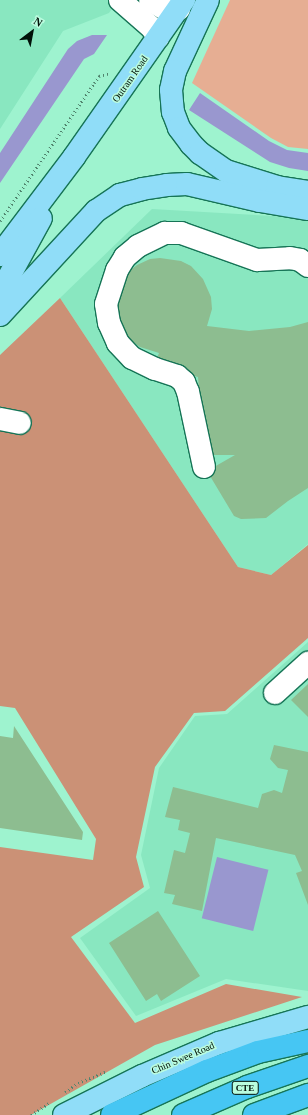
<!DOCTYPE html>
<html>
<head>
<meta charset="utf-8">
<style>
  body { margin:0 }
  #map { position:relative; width:308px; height:1115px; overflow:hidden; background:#9ef3cf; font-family:"Times New Roman",serif }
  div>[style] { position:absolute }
  .built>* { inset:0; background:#89e7c0 }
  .green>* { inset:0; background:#e6ae93 }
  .forest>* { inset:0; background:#cb9176 }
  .water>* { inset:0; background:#9997cf; transform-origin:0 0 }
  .building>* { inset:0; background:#8dbd90 }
  .path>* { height:2.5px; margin-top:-1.25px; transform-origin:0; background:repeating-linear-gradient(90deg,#50846d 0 1px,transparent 0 4px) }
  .roads { filter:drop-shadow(1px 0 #167456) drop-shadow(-1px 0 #167456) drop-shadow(0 1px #167456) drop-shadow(0 -1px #167456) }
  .minor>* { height:22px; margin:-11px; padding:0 11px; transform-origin:11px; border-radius:11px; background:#fff }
  .major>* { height:22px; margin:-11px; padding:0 11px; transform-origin:11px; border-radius:11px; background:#90ddf8 }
  .highway>* { height:22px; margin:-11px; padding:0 11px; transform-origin:11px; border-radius:11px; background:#46c6f3 }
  span { translate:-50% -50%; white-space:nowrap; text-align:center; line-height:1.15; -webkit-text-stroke:3px #bafcdf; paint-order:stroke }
  .shield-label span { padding:1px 3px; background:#bafcdf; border:1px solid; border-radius:3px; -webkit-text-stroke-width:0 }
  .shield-label { font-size:9px; color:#001209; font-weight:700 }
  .street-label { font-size:10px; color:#001209 }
  .north { position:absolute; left:12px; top:12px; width:40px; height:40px; -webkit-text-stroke:3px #bafcdf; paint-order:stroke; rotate:32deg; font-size:11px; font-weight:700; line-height:16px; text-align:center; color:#001209 }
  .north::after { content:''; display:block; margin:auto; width:14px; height:18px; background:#001209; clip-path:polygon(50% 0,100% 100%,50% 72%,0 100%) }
</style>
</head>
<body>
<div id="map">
  <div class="built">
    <i style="clip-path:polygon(0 0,118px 0,109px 13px,63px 31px,0 129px)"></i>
    <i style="clip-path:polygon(152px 209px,308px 218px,308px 544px,271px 575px,238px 567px,60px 298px)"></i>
    <i style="clip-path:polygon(308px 642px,308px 991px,226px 979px,136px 1016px,80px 938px,150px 888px,141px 855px,159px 768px,195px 716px,227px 714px)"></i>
  </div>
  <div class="green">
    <i style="clip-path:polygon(230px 0,308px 0,308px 149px,288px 147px,271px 138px,192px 83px)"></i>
  </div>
  <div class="forest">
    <i style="clip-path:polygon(60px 298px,238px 567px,271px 575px,308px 545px,308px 638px,225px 711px,194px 713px,155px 767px,136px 857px,144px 887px,71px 937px,135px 1023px,226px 984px,302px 997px,155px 1045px,31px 1115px,0 1115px,0 847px,93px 860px,96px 839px,15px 708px,0 706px,0 355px)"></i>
  </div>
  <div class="water">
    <i style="clip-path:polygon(92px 35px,107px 35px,94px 54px,84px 59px,0 183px,0 153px,68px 49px,77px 41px)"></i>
    <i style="clip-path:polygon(200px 93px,269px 141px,287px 150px,308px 153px,308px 171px,289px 168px,270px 162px,189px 110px)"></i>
    <i style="left:217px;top:857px;width:53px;height:63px;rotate:14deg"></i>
  </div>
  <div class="building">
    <i style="clip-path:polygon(160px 258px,181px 261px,191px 266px,203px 279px,211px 297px,212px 309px,207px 326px,249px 331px,290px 327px,308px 322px,308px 488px,288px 501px,266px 518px,241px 519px,234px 516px,207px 471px,235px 455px,204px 455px,198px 377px,154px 366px,159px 353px,140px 347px,129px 339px,120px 326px,115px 311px,117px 294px,128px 272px,137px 265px,150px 259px)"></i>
    <i style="clip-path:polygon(308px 684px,308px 717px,291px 700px)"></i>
    <i style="clip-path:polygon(14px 726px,83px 832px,82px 840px,0 828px,0 736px,13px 738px)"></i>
    <i style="clip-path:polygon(274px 745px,308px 752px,308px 905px,296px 873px,302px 871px,295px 855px,216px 838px,202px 911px,172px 904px,175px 895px,164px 893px,174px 850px,185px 853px,190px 833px,178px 830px,180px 820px,165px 817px,173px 787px,258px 808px,262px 794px,274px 790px,282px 793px,288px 770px,278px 768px,270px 759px)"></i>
    <i style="clip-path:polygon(158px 911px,200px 976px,161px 1001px,157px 994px,146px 1001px,109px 943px)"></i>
  </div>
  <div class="path">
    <i style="left:0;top:221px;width:167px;rotate:-55.7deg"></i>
    <i style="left:94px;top:83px;width:9px;rotate:-54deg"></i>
    <i style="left:99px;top:76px;width:11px;rotate:-15deg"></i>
    <i style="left:65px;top:1092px;width:16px;rotate:-35deg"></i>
    <i style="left:78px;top:1083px;width:31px;rotate:-22deg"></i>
    <i style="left:31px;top:1115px;width:22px;rotate:-34deg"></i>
  </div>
  <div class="roads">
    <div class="minor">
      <i style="left:120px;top:0;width:43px;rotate:41.2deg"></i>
      <i style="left:152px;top:28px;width:11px;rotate:56deg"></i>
      <i style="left:150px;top:0;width:17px;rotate:31deg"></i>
      <i style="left:165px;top:9px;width:14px"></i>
      <i style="left:0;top:419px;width:20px;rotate:11deg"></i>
      <i style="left:204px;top:467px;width:77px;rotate:-102deg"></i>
      <i style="left:188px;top:392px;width:11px;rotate:-112deg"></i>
      <i style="left:184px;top:382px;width:9px;rotate:-139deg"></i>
      <i style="left:177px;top:376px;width:23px;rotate:-162deg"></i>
      <i style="left:155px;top:369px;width:25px;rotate:-154deg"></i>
      <i style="left:132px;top:358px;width:21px;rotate:-133deg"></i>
      <i style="left:118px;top:343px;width:22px;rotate:-114deg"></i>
      <i style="left:109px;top:323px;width:19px;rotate:-99deg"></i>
      <i style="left:106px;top:304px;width:36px;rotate:-72deg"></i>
      <i style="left:117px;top:270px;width:15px;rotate:-58deg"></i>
      <i style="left:125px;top:257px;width:17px;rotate:-40deg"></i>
      <i style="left:138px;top:246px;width:30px;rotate:-26deg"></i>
      <i style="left:165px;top:233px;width:16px"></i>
      <i style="left:181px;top:233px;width:81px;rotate:19.6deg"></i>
      <i style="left:257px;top:260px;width:33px;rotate:-3deg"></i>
      <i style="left:290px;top:258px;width:10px;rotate:11deg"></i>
      <i style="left:300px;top:260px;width:10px;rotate:37deg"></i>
      <i style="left:275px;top:693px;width:45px;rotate:-42.3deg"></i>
    </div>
    <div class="major">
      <i style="left:208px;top:0;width:78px;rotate:114.9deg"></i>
      <i style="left:175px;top:71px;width:19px;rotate:102deg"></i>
      <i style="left:171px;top:90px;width:22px;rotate:85deg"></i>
      <i style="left:173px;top:112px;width:17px;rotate:69deg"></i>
      <i style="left:179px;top:128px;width:20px;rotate:53deg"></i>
      <i style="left:191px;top:144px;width:13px;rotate:45deg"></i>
      <i style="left:200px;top:153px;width:32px;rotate:35deg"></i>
      <i style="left:226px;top:171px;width:53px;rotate:17.4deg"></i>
      <i style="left:277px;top:187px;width:31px;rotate:9deg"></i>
      <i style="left:0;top:255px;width:123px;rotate:-52.9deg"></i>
      <i style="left:74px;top:157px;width:192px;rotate:-55deg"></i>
      <i style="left:0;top:293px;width:85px;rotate:-61.3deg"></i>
      <i style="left:0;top:315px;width:142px;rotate:-47.3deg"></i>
      <i style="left:96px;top:211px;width:29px;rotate:-34deg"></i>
      <i style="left:120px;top:195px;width:23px;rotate:-15deg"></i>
      <i style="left:142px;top:189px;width:25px;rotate:-9deg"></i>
      <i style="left:167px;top:185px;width:20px;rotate:-3deg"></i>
      <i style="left:187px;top:184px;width:75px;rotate:13.1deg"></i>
      <i style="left:260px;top:201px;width:49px;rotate:9.5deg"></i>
      <i style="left:64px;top:1115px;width:87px;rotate:-26.6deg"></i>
      <i style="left:142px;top:1076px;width:84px;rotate:-23.2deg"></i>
      <i style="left:219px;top:1043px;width:93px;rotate:-16.3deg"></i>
    </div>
    <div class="highway">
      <i style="left:112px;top:1115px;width:105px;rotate:-24.9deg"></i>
      <i style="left:207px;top:1071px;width:54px;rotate:-20.4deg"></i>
      <i style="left:258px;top:1052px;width:51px;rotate:-12.4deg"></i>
      <i style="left:183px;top:1115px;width:70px;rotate:-23.6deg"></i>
      <i style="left:247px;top:1087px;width:65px;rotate:-19deg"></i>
      <i style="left:254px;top:1115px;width:58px;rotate:-20.3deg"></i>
    </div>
  </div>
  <div class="shield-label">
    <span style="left:245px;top:1088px">CTE</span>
  </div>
  <div class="street-label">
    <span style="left:130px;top:79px;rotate:-55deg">Outram Road</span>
    <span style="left:183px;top:1058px;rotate:-23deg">Chin Swee Road</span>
  </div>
  <div class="north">N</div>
</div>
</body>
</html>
